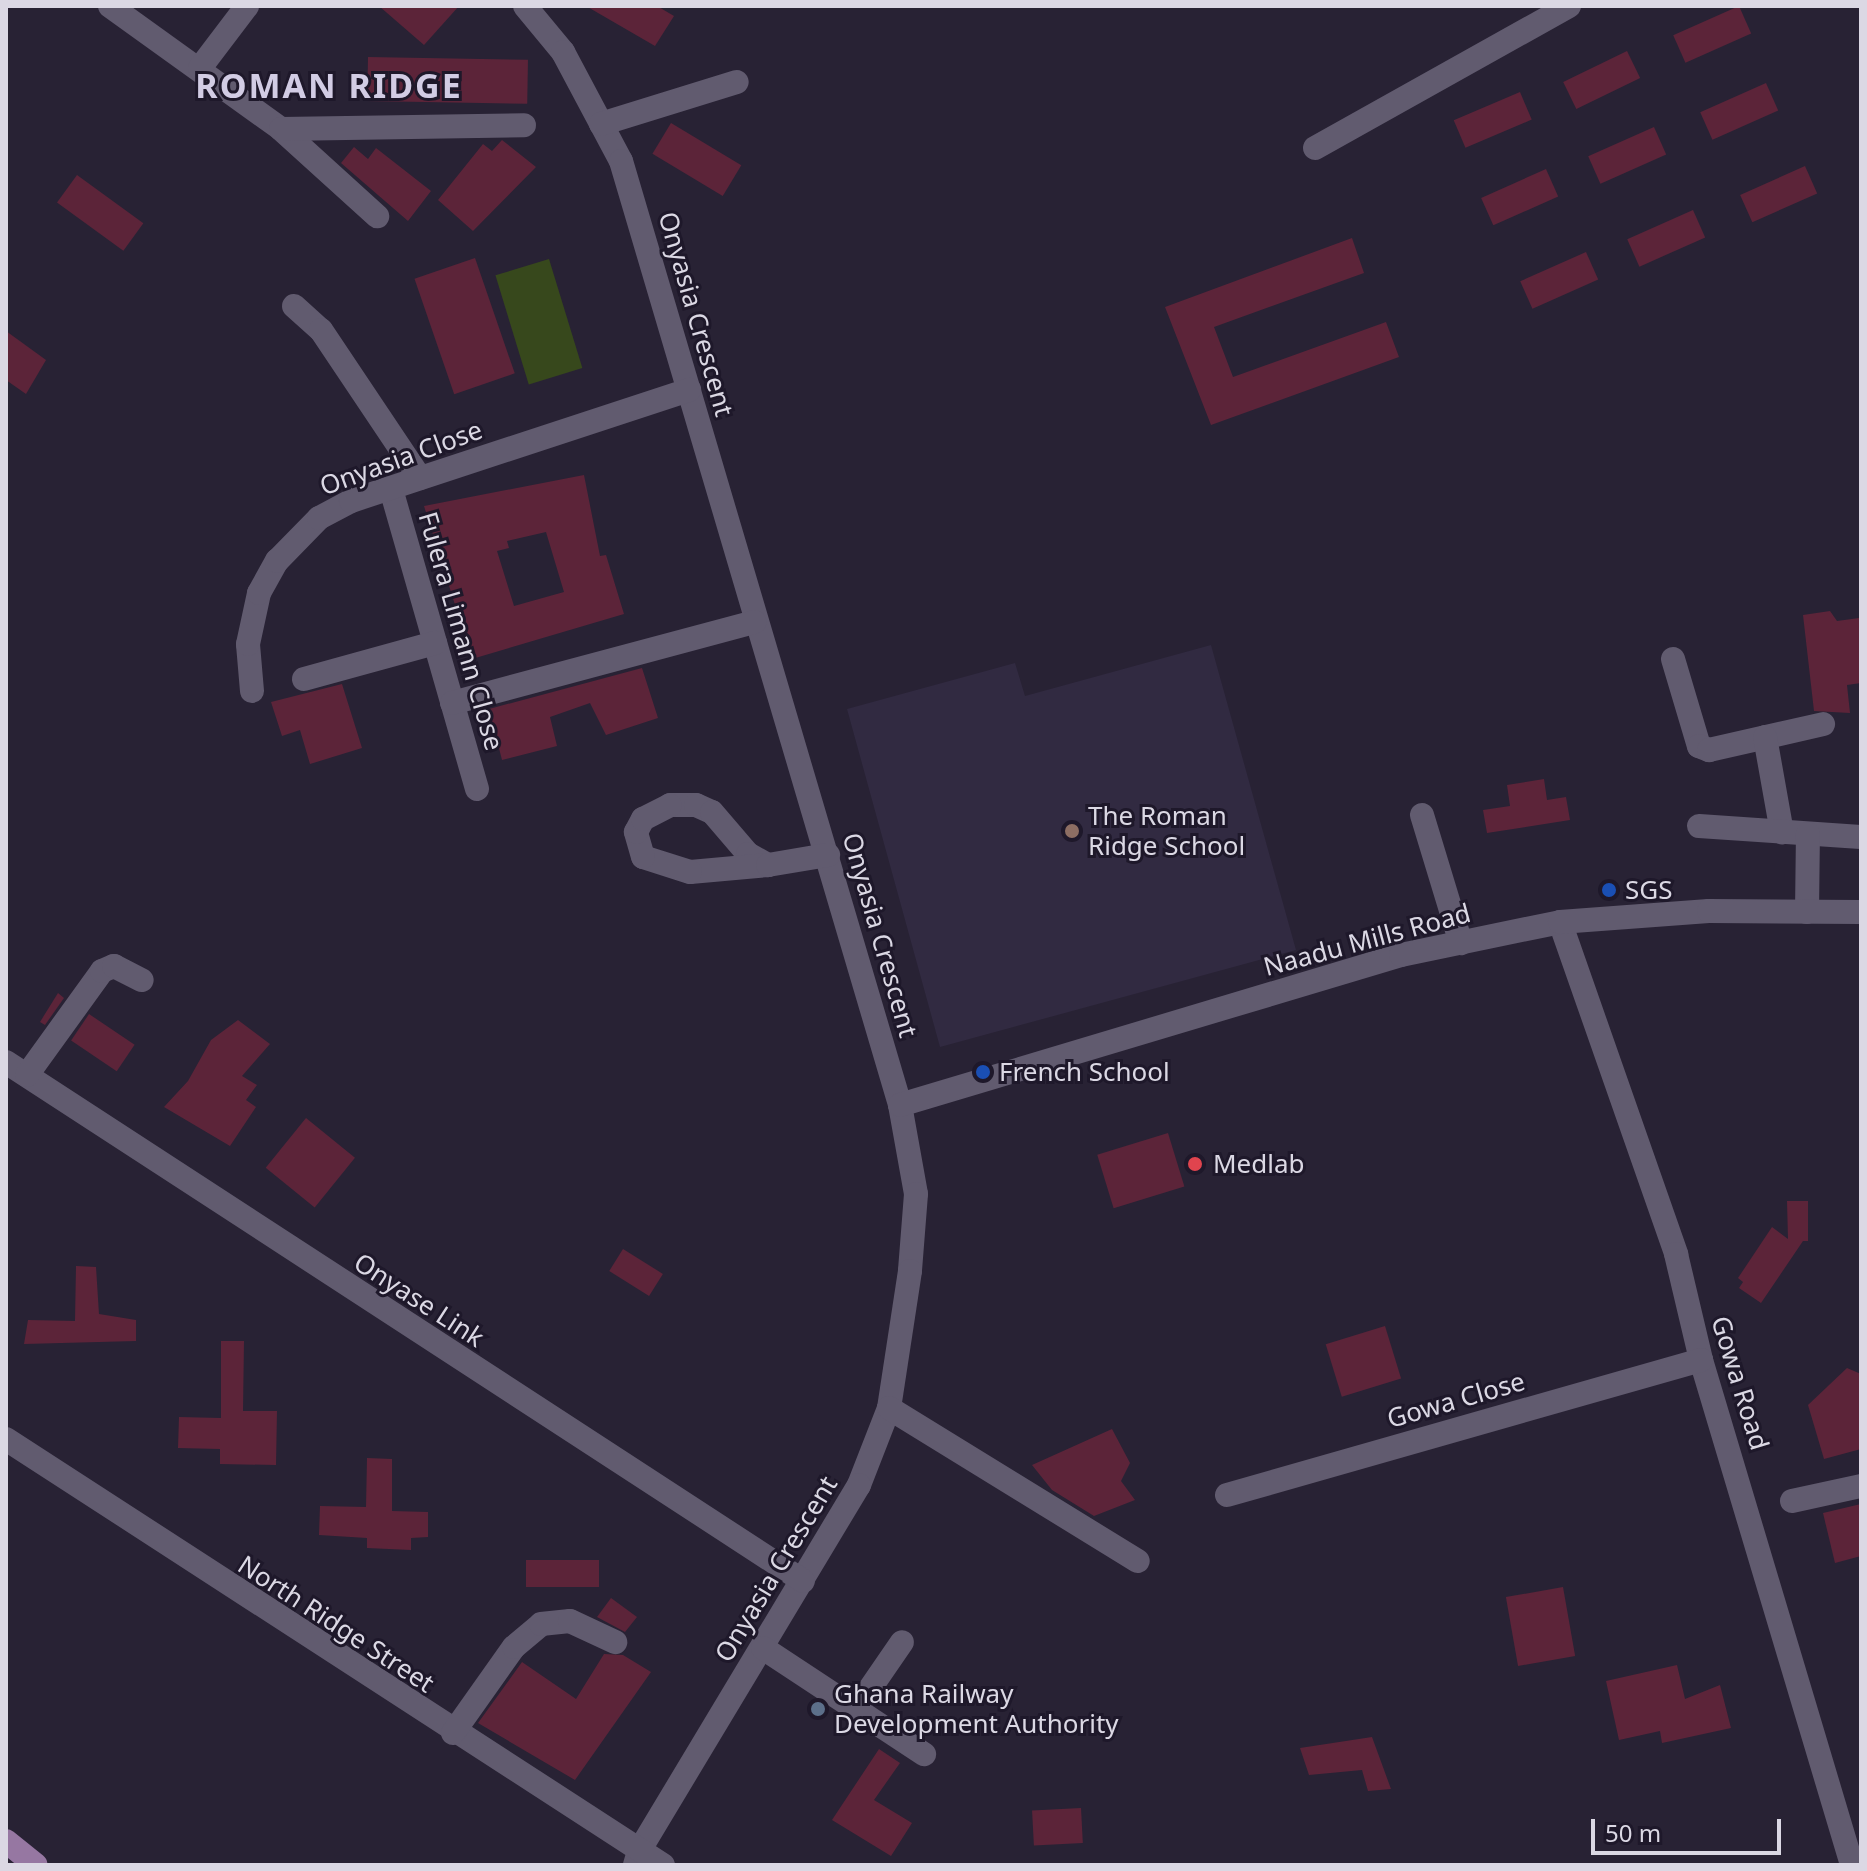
<!DOCTYPE html>
<html>
<head>
<meta charset="utf-8">
<style>
  body { margin:0 }
  #map { position:relative; width:1867px; height:1871px; overflow:hidden; background:#282234; font-family:"Noto Sans",sans-serif }
  div>[style] { position:absolute }
  .built>* { inset:0; background:#312a41 }
  .green>* { inset:0; background:#37481c; transform-origin:0 0 }
  .building>* { inset:0; background:#5c2439; transform-origin:0 0 }
  .minor>* { height:24px; margin:-12px; padding:0 12px; transform-origin:12px; border-radius:12px; background:#615b6f }
  .major>* { height:24px; margin:-12px; padding:0 12px; transform-origin:12px; border-radius:12px; background:#9677a2 }
  .dots>* { width:22px; height:22px; translate:-50% -50%; box-sizing:border-box; border:4px solid #1e182a; border-radius:50% }
  span { translate:-50% -50%; white-space:nowrap; text-align:center; line-height:1.15; -webkit-text-stroke:6px #1e182a; paint-order:stroke }
  .street-label { font-size:26px; color:#dbd8e4 }
  .poi-label { font-size:26px; color:#dbd8e4 }
  .left { translate:0 -50%; text-align:left }
  .district-label { font-size:34px; color:#d2cce4; font-weight:700; letter-spacing:2px }
  .frame { position:absolute; inset:0; border:8px solid #dbd8e4; pointer-events:none }
  .scale { position:absolute; left:1591px; top:1819px; width:190px; height:36px; box-sizing:border-box; border:4px solid #dbd8e4; border-top:0; padding-left:10px; font-size:24px; line-height:28px; white-space:nowrap; color:#dbd8e4; -webkit-text-stroke:6px #1e182a; paint-order:stroke }
</style>
</head>
<body>
<div id="map">
  <div class="built">
    <i style="clip-path:polygon(1211px 645px,1296px 950px,940px 1047px,847px 709px,1015px 663px,1025px 696px)"></i>
  </div>
  <div class="green">
    <i style="left:549px;top:259px;width:114px;height:56px;rotate:73deg"></i>
  </div>
  <div class="building">
    <i style="clip-path:polygon(379px 6px,459px 6px,424px 45px)"></i>
    <i style="clip-path:polygon(586px 6px,657px 6px,674px 16px,655px 46px)"></i>
    <i style="left:1739px;top:6px;width:30px;height:72px;rotate:66deg"></i>
    <i style="left:1627px;top:51px;width:30px;height:71px;rotate:64deg"></i>
    <i style="left:368px;top:57px;width:160px;height:44px;rotate:1deg"></i>
    <i style="left:1766px;top:83px;width:30px;height:72px;rotate:66deg"></i>
    <i style="left:1520px;top:92px;width:30px;height:72px;rotate:67deg"></i>
    <i style="left:671px;top:123px;width:82px;height:36px;rotate:31deg"></i>
    <i style="left:1654px;top:127px;width:30px;height:72px;rotate:66deg"></i>
    <i style="clip-path:polygon(502px 140px,536px 167px,473px 231px,438px 200px,483px 144px,492px 151px)"></i>
    <i style="clip-path:polygon(354px 147px,368px 159px,376px 148px,431px 191px,408px 221px,341px 163px)"></i>
    <i style="left:1805px;top:166px;width:30px;height:71px;rotate:66deg"></i>
    <i style="left:1546px;top:169px;width:30px;height:71px;rotate:66deg"></i>
    <i style="left:77px;top:175px;width:82px;height:34px;rotate:36deg"></i>
    <i style="left:1693px;top:210px;width:30px;height:72px;rotate:66deg"></i>
    <i style="clip-path:polygon(1352px 238px,1364px 273px,1214px 327px,1233px 377px,1386px 322px,1399px 357px,1211px 425px,1165px 307px)"></i>
    <i style="left:1586px;top:252px;width:30px;height:72px;rotate:66deg"></i>
    <i style="left:475px;top:258px;width:122px;height:64px;rotate:71deg"></i>
    <i style="clip-path:polygon(6px 331px,46px 360px,26px 394px,6px 380px)"></i>
    <i style="clip-path:polygon(evenodd,584px 475px,600px 556px,606px 555px,624px 614px,472px 659px,424px 506px,584px 475px,546px 532px,564px 592px,514px 606px,497px 551px,509px 548px,507px 541px,546px 532px)"></i>
    <i style="clip-path:polygon(1830px 611px,1837px 621px,1859px 618px,1861px 683px,1847px 685px,1850px 713px,1814px 711px,1803px 615px)"></i>
    <i style="clip-path:polygon(642px 668px,658px 718px,606px 735px,590px 703px,550px 717px,557px 746px,502px 760px,489px 709px)"></i>
    <i style="clip-path:polygon(342px 684px,362px 748px,310px 764px,300px 730px,282px 736px,271px 702px)"></i>
    <i style="clip-path:polygon(1544px 779px,1547px 800px,1566px 797px,1570px 820px,1487px 833px,1483px 810px,1510px 806px,1507px 785px)"></i>
    <i style="clip-path:polygon(58px 993px,64px 998px,45px 1025px,40px 1022px)"></i>
    <i style="left:89px;top:1014px;width:55px;height:32px;rotate:34deg"></i>
    <i style="clip-path:polygon(238px 1020px,270px 1044px,242px 1076px,257px 1085px,246px 1100px,256px 1107px,230px 1146px,164px 1107px,188px 1081px,211px 1040px)"></i>
    <i style="left:306px;top:1118px;width:63px;height:64px;rotate:39deg"></i>
    <i style="left:1168px;top:1133px;width:56px;height:74px;rotate:73deg"></i>
    <i style="clip-path:polygon(1787px 1201px,1808px 1201px,1808px 1241px,1803px 1241px,1761px 1303px,1739px 1288px,1743px 1282px,1738px 1278px,1772px 1227px,1788px 1239px)"></i>
    <i style="left:623px;top:1249px;width:47px;height:26px;rotate:32deg"></i>
    <i style="clip-path:polygon(76px 1266px,96px 1267px,99px 1314px,136px 1320px,136px 1341px,24px 1344px,28px 1320px,75px 1321px)"></i>
    <i style="left:1385px;top:1326px;width:55px;height:62px;rotate:73deg"></i>
    <i style="clip-path:polygon(221px 1341px,244px 1341px,243px 1411px,277px 1411px,276px 1465px,220px 1464px,220px 1449px,178px 1448px,179px 1417px,221px 1418px)"></i>
    <i style="clip-path:polygon(1847px 1368px,1861px 1374px,1861px 1449px,1824px 1459px,1808px 1405px)"></i>
    <i style="clip-path:polygon(1112px 1429px,1130px 1463px,1121px 1481px,1135px 1500px,1094px 1516px,1052px 1490px,1032px 1465px)"></i>
    <i style="clip-path:polygon(367px 1458px,392px 1459px,392px 1511px,428px 1512px,428px 1537px,411px 1538px,411px 1550px,367px 1548px,367px 1538px,319px 1535px,320px 1506px,366px 1507px)"></i>
    <i style="clip-path:polygon(1861px 1504px,1861px 1556px,1835px 1563px,1823px 1513px)"></i>
    <i style="left:526px;top:1560px;width:73px;height:27px"></i>
    <i style="left:1563px;top:1587px;width:70px;height:58px;rotate:80deg"></i>
    <i style="clip-path:polygon(611px 1598px,637px 1617px,625px 1632px,597px 1617px)"></i>
    <i style="clip-path:polygon(604px 1654px,623px 1655px,651px 1672px,575px 1780px,478px 1723px,522px 1662px,576px 1699px)"></i>
    <i style="clip-path:polygon(1677px 1665px,1685px 1699px,1720px 1685px,1731px 1728px,1662px 1743px,1660px 1731px,1619px 1740px,1606px 1681px)"></i>
    <i style="clip-path:polygon(1372px 1737px,1391px 1789px,1368px 1791px,1362px 1770px,1309px 1775px,1300px 1748px)"></i>
    <i style="clip-path:polygon(879px 1749px,900px 1763px,874px 1800px,912px 1823px,891px 1856px,832px 1820px)"></i>
    <i style="left:1081px;top:1808px;width:35px;height:49px;rotate:87deg"></i>
  </div>
  <div class="minor">
    <i style="left:110px;top:6px;width:211px;rotate:35.7deg"></i>
    <i style="left:281px;top:129px;width:130px;rotate:42.2deg"></i>
    <i style="left:525px;top:6px;width:60px;rotate:50.4deg"></i>
    <i style="left:563px;top:52px;width:123px;rotate:62deg"></i>
    <i style="left:621px;top:161px;width:984px;rotate:73.53deg"></i>
    <i style="left:900px;top:1105px;width:90px;rotate:79.8deg"></i>
    <i style="left:916px;top:1194px;width:77px;rotate:94.5deg"></i>
    <i style="left:910px;top:1271px;width:139px;rotate:98.7deg"></i>
    <i style="left:889px;top:1408px;width:83px;rotate:111.3deg"></i>
    <i style="left:859px;top:1485px;width:427px;rotate:121deg"></i>
    <i style="left:639px;top:1851px;width:15px;rotate:106deg"></i>
    <i style="left:200px;top:68px;width:78px;rotate:-52.8deg"></i>
    <i style="left:601px;top:124px;width:142px;rotate:-17.2deg"></i>
    <i style="left:281px;top:129px;width:243px;rotate:-0.9deg"></i>
    <i style="left:1315px;top:148px;width:291px;rotate:-29.2deg"></i>
    <i style="left:294px;top:306px;width:36px;rotate:42deg"></i>
    <i style="left:321px;top:330px;width:178px;rotate:56.2deg"></i>
    <i style="left:391px;top:489px;width:312px;rotate:74deg"></i>
    <i style="left:1673px;top:659px;width:91px;rotate:73.4deg"></i>
    <i style="left:1699px;top:746px;width:11px;rotate:22deg"></i>
    <i style="left:1709px;top:750px;width:117px;rotate:-12.8deg"></i>
    <i style="left:304px;top:679px;width:136px;rotate:-15.4deg"></i>
    <i style="left:252px;top:691px;width:47px;rotate:-94.9deg"></i>
    <i style="left:248px;top:644px;width:52px;rotate:-77.8deg"></i>
    <i style="left:259px;top:593px;width:37px;rotate:-61deg"></i>
    <i style="left:277px;top:561px;width:60px;rotate:-45.7deg"></i>
    <i style="left:319px;top:518px;width:36px;rotate:-28deg"></i>
    <i style="left:351px;top:501px;width:356px;rotate:-18.2deg"></i>
    <i style="left:452px;top:703px;width:313px;rotate:-15deg"></i>
    <i style="left:1765px;top:737px;width:97px;rotate:79.9deg"></i>
    <i style="left:670px;top:805px;width:26px"></i>
    <i style="left:696px;top:805px;width:17px;rotate:24deg"></i>
    <i style="left:712px;top:812px;width:55px;rotate:49.4deg"></i>
    <i style="left:748px;top:854px;width:23px;rotate:29deg"></i>
    <i style="left:768px;top:865px;width:78px;rotate:174.9deg"></i>
    <i style="left:690px;top:872px;width:49px;rotate:-162.3deg"></i>
    <i style="left:643px;top:857px;width:26px;rotate:-106deg"></i>
    <i style="left:636px;top:832px;width:15px;rotate:-62deg"></i>
    <i style="left:643px;top:819px;width:30px;rotate:-27deg"></i>
    <i style="left:1422px;top:815px;width:134px;rotate:73.1deg"></i>
    <i style="left:1699px;top:826px;width:162px;rotate:3.9deg"></i>
    <i style="left:768px;top:865px;width:61px;rotate:-9.5deg"></i>
    <i style="left:1807px;top:912px;width:78px;rotate:-89.3deg"></i>
    <i style="left:1560px;top:922px;width:352px;rotate:70.7deg"></i>
    <i style="left:1676px;top:1254px;width:109px;rotate:76.7deg"></i>
    <i style="left:1701px;top:1360px;width:527px;rotate:73.35deg"></i>
    <i style="left:6px;top:1062px;width:951px;rotate:33.07deg"></i>
    <i style="left:27px;top:1075px;width:128px;rotate:-54.2deg"></i>
    <i style="left:102px;top:971px;width:13px;rotate:-23deg"></i>
    <i style="left:114px;top:966px;width:31px;rotate:27deg"></i>
    <i style="left:900px;top:1105px;width:523px;rotate:-16.67deg"></i>
    <i style="left:1401px;top:955px;width:162px;rotate:-11.7deg"></i>
    <i style="left:1560px;top:922px;width:149px;rotate:-4.2deg"></i>
    <i style="left:1709px;top:911px;width:152px;rotate:0.4deg"></i>
    <i style="left:889px;top:1408px;width:292px;rotate:31.6deg"></i>
    <i style="left:6px;top:1439px;width:783px;rotate:32.96deg"></i>
    <i style="left:1227px;top:1495px;width:493px;rotate:-15.9deg"></i>
    <i style="left:1792px;top:1501px;width:71px;rotate:-12.3deg"></i>
    <i style="left:763px;top:1648px;width:193px;rotate:33.4deg"></i>
    <i style="left:856px;top:1709px;width:81px;rotate:-55.5deg"></i>
    <i style="left:453px;top:1733px;width:105px;rotate:-54.7deg"></i>
    <i style="left:514px;top:1647px;width:35px;rotate:-40deg"></i>
    <i style="left:541px;top:1624px;width:29px;rotate:-6deg"></i>
    <i style="left:570px;top:1621px;width:50px;rotate:25deg"></i>
  </div>
  <div class="major">
    <i style="left:6px;top:1841px;width:38px;rotate:39deg"></i>
  </div>
  <div class="dots">
    <i style="left:1072px;top:831px;background:#8d6e63"></i>
    <i style="left:1609px;top:890px;background:#1a4fb4"></i>
    <i style="left:983px;top:1072px;background:#1a4fb4"></i>
    <i style="left:1195px;top:1164px;background:#e0444e"></i>
    <i style="left:818px;top:1709px;background:#5c6f8a"></i>
  </div>
  <div class="street-label">
    <span style="left:696px;top:314px;rotate:74deg">Onyasia Crescent</span>
    <span style="left:401px;top:458px;rotate:-20deg">Onyasia Close</span>
    <span style="left:461px;top:631px;rotate:74deg">Fulera Limann Close</span>
    <span style="left:880px;top:935px;rotate:74deg">Onyasia Crescent</span>
    <span style="left:1367px;top:940px;rotate:-15deg">Naadu Mills Road</span>
    <span style="left:419px;top:1300px;rotate:33deg">Onyase Link</span>
    <span style="left:1740px;top:1383px;rotate:73deg">Gowa Road</span>
    <span style="left:1456px;top:1400px;rotate:-16deg">Gowa Close</span>
    <span style="left:776px;top:1569px;rotate:-59deg">Onyasia Crescent</span>
    <span style="left:336px;top:1624px;rotate:33deg">North Ridge Street</span>
  </div>
  <div class="poi-label">
    <span class="left" style="left:1088px;top:831px">The Roman<br>Ridge School</span>
    <span class="left" style="left:1625px;top:890px">SGS</span>
    <span class="left" style="left:999px;top:1072px">French School</span>
    <span class="left" style="left:1213px;top:1164px">Medlab</span>
    <span class="left" style="left:834px;top:1709px">Ghana Railway<br>Development Authority</span>
  </div>
  <div class="district-label">
    <span style="left:329px;top:86px">ROMAN RIDGE</span>
  </div>
  <div class="frame"></div>
  <div class="scale">50 m</div>
</div>
</body>
</html>
